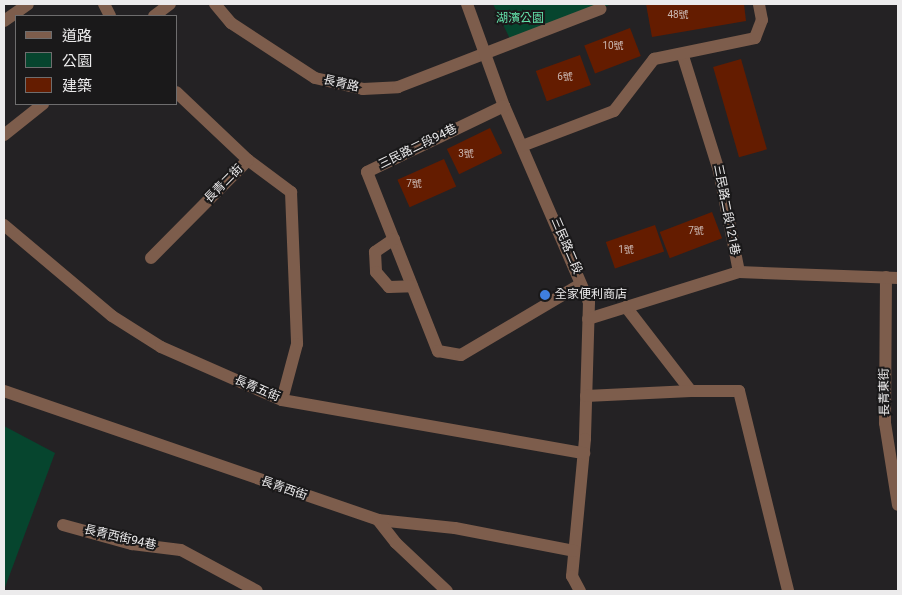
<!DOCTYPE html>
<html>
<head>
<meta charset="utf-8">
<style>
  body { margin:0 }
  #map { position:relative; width:902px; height:595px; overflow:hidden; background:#242224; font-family:Roboto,"Noto Sans TC",sans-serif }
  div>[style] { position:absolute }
  .green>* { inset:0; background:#06452e }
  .building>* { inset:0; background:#641c00; transform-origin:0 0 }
  .minor>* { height:12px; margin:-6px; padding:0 6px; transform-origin:6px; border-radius:6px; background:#7d5d4c }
  .dots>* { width:14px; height:14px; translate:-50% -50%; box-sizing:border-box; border:2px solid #1a191a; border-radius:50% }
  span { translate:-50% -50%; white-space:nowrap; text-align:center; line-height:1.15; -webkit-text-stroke:4px #1a191a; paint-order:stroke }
  .number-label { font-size:10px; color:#cab7b1 }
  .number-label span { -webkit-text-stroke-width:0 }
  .park-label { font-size:12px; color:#65e4ac }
  .street-label { font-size:12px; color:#ecebec }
  .poi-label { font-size:12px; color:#ecebec }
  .left { translate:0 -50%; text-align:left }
  .frame { position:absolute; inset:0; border:5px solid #ecebec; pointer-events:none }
  .legend { position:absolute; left:15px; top:15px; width:162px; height:90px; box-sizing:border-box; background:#1a191a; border:1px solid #6e6d6e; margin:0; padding:6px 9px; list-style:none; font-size:15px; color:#ecebec }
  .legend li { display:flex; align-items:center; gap:10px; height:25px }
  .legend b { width:25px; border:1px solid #6e6d6e }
</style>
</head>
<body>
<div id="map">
  <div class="green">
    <i style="clip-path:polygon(493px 4px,612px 4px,510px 39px)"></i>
    <i style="clip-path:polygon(4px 426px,55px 453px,4px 590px)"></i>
  </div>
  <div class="building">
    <i style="clip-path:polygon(646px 4px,744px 4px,746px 21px,652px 37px)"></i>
    <i style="left:630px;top:28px;width:30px;height:49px;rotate:69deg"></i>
    <i style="left:580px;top:55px;width:32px;height:47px;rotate:70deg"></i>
    <i style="left:741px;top:59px;width:94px;height:29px;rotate:74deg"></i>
    <i style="left:490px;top:128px;width:28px;height:48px;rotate:64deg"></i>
    <i style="left:444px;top:159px;width:30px;height:51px;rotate:66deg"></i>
    <i style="left:712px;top:212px;width:28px;height:56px;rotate:69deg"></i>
    <i style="left:655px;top:225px;width:28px;height:52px;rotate:71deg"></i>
  </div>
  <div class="minor">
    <i style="left:104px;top:4px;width:13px;rotate:63deg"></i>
    <i style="left:215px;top:4px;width:25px;rotate:50deg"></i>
    <i style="left:231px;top:23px;width:100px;rotate:33.2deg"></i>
    <i style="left:315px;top:78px;width:49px;rotate:12.9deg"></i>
    <i style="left:363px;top:89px;width:35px;rotate:-3deg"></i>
    <i style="left:398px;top:87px;width:217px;rotate:-21.1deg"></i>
    <i style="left:467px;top:4px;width:109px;rotate:70.1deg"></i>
    <i style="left:504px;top:106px;width:214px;rotate:66.6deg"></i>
    <i style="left:589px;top:302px;width:137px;rotate:91.7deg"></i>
    <i style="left:585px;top:439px;width:138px;rotate:95.4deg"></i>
    <i style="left:572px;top:576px;width:17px;rotate:62deg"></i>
    <i style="left:154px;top:16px;width:20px;rotate:-37deg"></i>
    <i style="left:4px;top:21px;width:29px;rotate:-35deg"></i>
    <i style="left:683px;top:56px;width:121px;rotate:72.6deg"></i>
    <i style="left:719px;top:171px;width:103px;rotate:78.8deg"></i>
    <i style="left:504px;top:106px;width:152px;rotate:154.3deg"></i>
    <i style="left:367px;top:172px;width:193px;rotate:68.4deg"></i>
    <i style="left:438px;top:351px;width:23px;rotate:10deg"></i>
    <i style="left:461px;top:355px;width:139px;rotate:-30.6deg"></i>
    <i style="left:4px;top:135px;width:50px;rotate:-38.5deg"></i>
    <i style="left:522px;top:146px;width:98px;rotate:-20.8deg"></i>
    <i style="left:614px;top:111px;width:66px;rotate:-52.4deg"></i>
    <i style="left:654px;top:59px;width:103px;rotate:-11.7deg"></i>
    <i style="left:755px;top:38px;width:19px;rotate:-69deg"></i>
    <i style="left:762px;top:20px;width:16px;rotate:-101deg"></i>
    <i style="left:248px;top:160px;width:54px;rotate:36.7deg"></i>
    <i style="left:291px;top:192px;width:152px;rotate:87.7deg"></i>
    <i style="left:297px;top:344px;width:58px;rotate:105deg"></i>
    <i style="left:4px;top:225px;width:141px;rotate:40.1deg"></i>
    <i style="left:112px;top:316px;width:58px;rotate:32.3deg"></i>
    <i style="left:161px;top:347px;width:132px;rotate:23.7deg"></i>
    <i style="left:282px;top:400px;width:307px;rotate:10deg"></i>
    <i style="left:394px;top:239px;width:23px;rotate:146deg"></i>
    <i style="left:375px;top:252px;width:20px;rotate:87deg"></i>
    <i style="left:376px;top:272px;width:20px;rotate:49deg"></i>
    <i style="left:389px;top:287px;width:23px;rotate:-2deg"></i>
    <i style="left:151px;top:258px;width:138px;rotate:-45.3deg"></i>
    <i style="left:248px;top:160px;width:99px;rotate:-136.6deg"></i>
    <i style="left:886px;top:277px;width:146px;rotate:90.4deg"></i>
    <i style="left:885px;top:423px;width:83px;rotate:81deg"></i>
    <i style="left:626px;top:307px;width:106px;rotate:52.3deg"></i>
    <i style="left:691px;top:391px;width:48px"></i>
    <i style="left:739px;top:391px;width:206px;rotate:76.2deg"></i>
    <i style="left:588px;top:319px;width:158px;rotate:-17.3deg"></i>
    <i style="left:739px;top:272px;width:159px;rotate:2.2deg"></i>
    <i style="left:4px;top:391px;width:396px;rotate:19deg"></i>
    <i style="left:378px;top:520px;width:77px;rotate:5.9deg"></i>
    <i style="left:455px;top:528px;width:121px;rotate:10.9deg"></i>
    <i style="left:586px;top:396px;width:105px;rotate:-2.7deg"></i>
    <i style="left:378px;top:520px;width:29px;rotate:52deg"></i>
    <i style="left:396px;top:543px;width:70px;rotate:43.3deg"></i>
    <i style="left:63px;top:525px;width:72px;rotate:15.4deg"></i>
    <i style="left:132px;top:544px;width:49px;rotate:7deg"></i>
    <i style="left:181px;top:550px;width:86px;rotate:28.3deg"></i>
  </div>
  <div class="dots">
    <i style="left:545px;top:295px;background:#3f7fe0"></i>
  </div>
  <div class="number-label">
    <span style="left:678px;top:15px">48號</span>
    <span style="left:613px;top:46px">10號</span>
    <span style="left:565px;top:77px">6號</span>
    <span style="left:466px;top:154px">3號</span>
    <span style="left:414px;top:184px">7號</span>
    <span style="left:696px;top:231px">7號</span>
    <span style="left:626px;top:250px">1號</span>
  </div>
  <div class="park-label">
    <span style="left:520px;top:19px">湖濱公園</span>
  </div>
  <div class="street-label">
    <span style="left:341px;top:84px;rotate:13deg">長青路</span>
    <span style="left:418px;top:147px;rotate:-26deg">三民路二段94巷</span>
    <span style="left:224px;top:184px;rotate:-45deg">長青二街</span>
    <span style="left:726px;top:210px;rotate:79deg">三民路二段121巷</span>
    <span style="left:566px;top:246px;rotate:67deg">三民路二段</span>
    <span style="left:257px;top:389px;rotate:23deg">長青五街</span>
    <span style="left:885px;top:392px;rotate:-91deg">長青東街</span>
    <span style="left:284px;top:489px;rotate:19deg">長青西街</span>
    <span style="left:120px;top:538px;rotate:13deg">長青西街94巷</span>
  </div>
  <div class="poi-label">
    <span class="left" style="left:555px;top:295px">全家便利商店</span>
  </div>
  <div class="frame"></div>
  <ul class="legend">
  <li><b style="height:6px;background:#7d5d4c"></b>道路</li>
  <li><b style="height:14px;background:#06452e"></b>公園</li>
  <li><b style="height:14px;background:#641c00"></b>建築</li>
  </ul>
</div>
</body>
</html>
